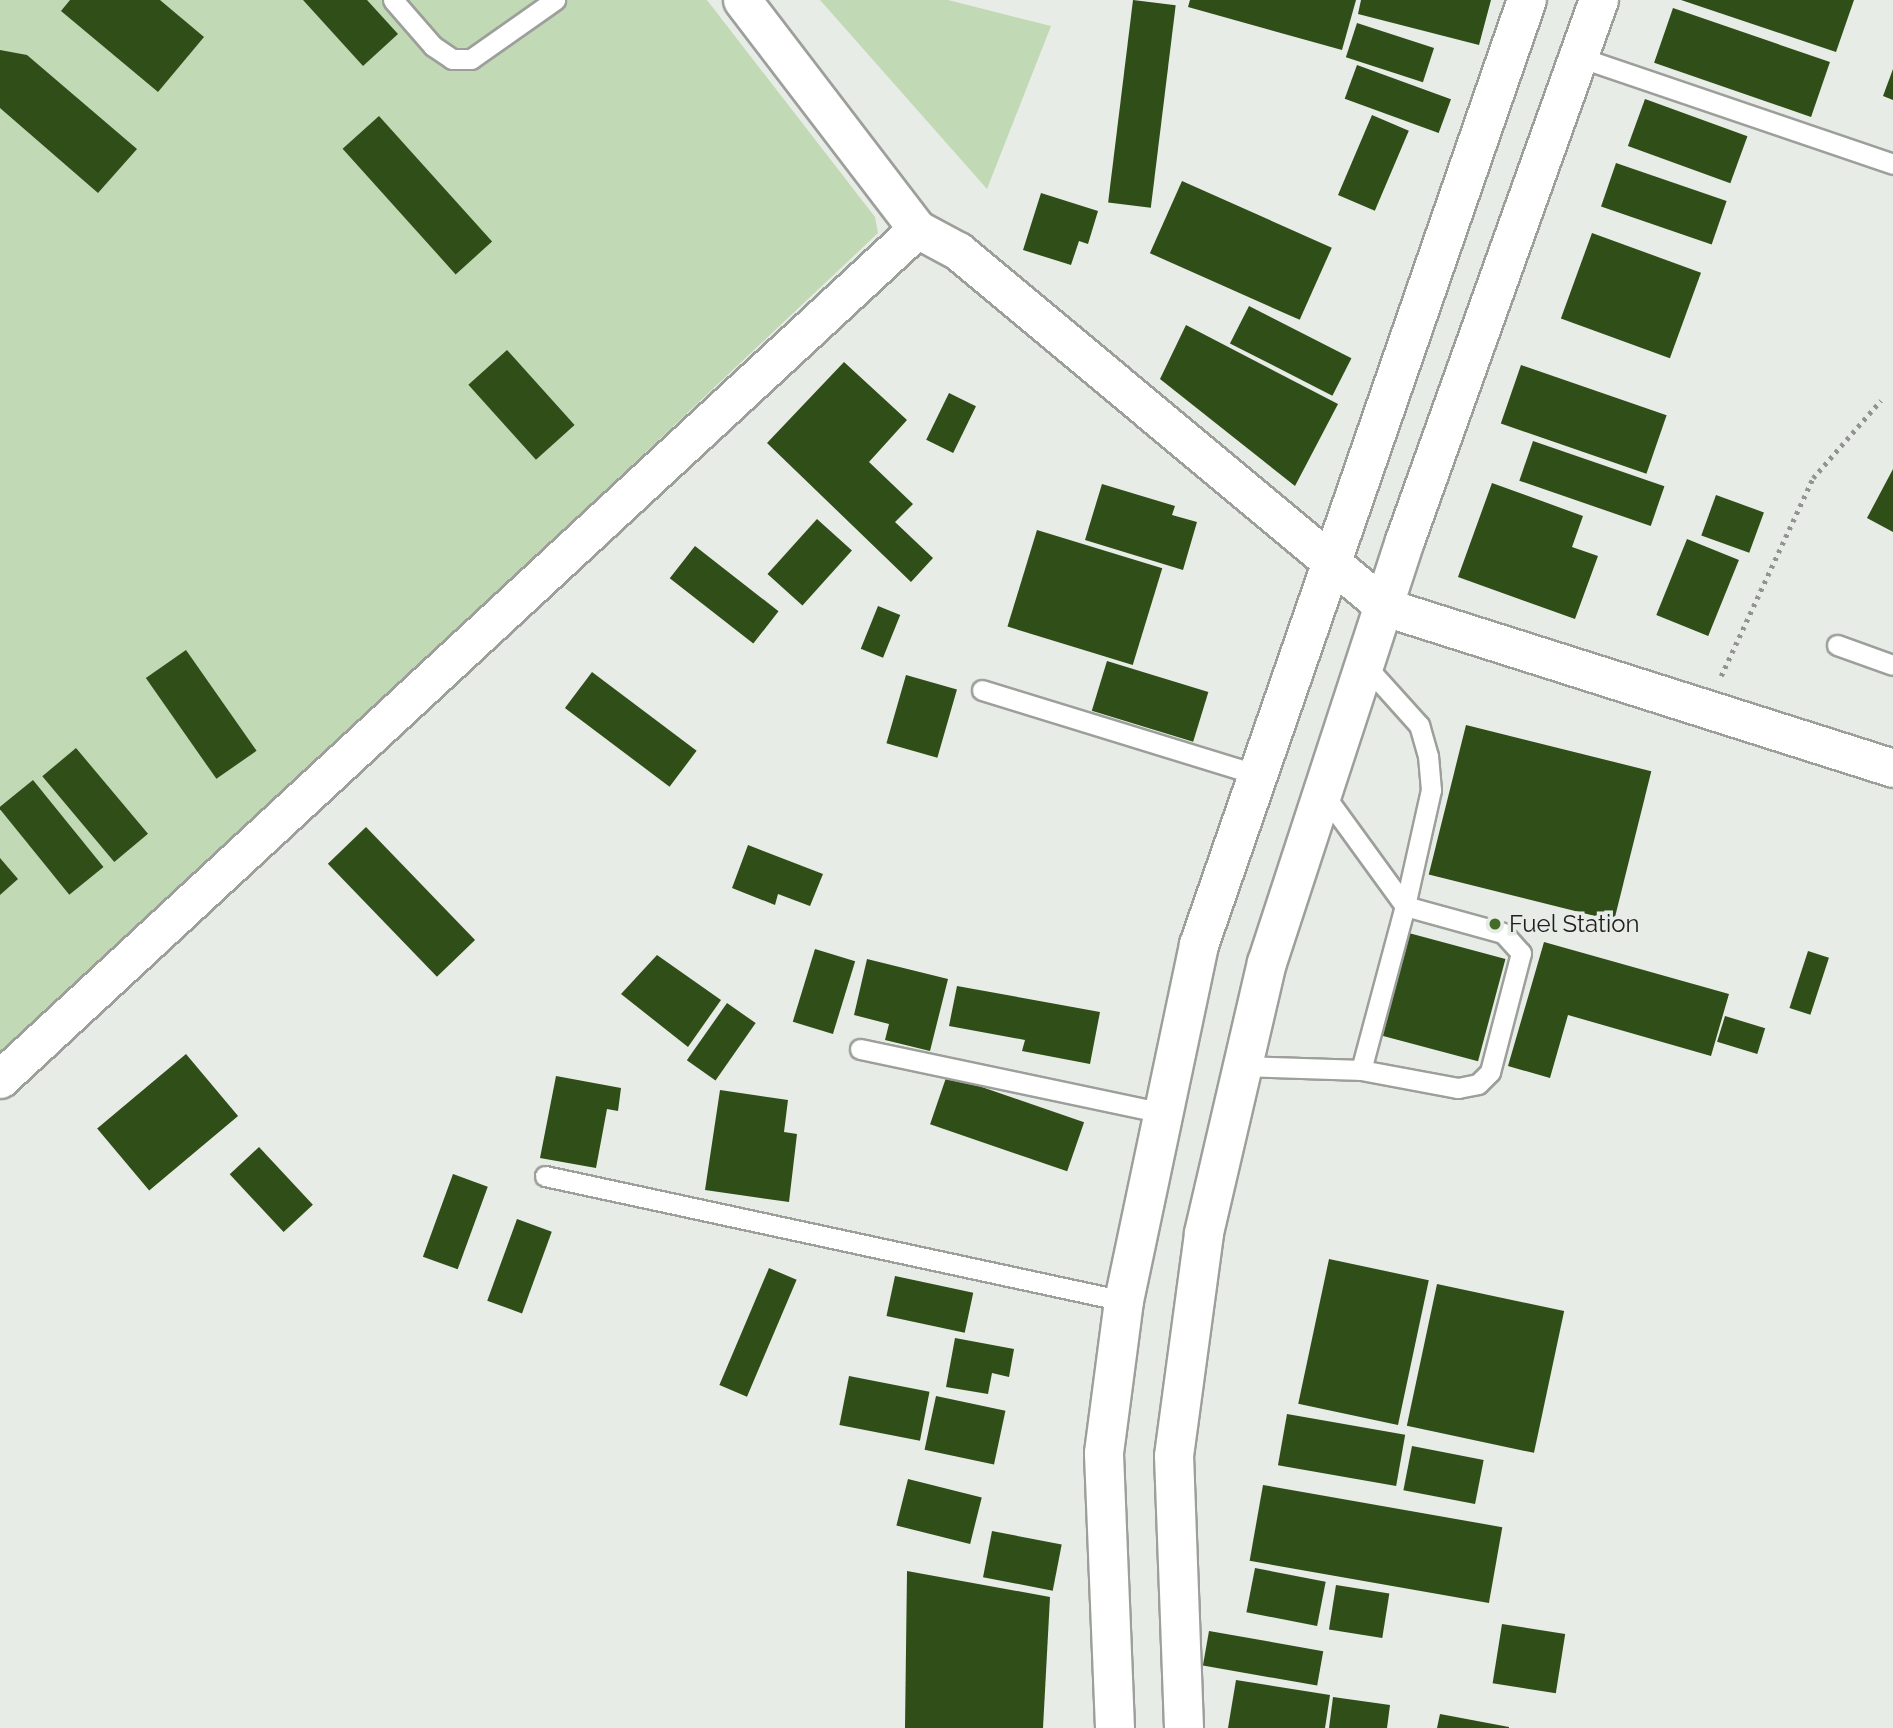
<!DOCTYPE html>
<html>
<head>
<meta charset="utf-8">
<style>
  body { margin:0 }
  #map { position:relative; width:1893px; height:1728px; overflow:hidden; background:#e8ece7; font-family:Raleway,sans-serif }
  div>[style] { position:absolute }
  .green>* { inset:0; background:#c2d9b6 }
  .building>* { inset:0; background:#2f4e18; transform-origin:0 0 }
  .path>* { height:4.5px; margin-top:-2.25px; transform-origin:0; background:repeating-linear-gradient(90deg,#919490 0 3.5px,transparent 0 8.5px) }
  .roads { filter:drop-shadow(2px 0 #9c9f9a) drop-shadow(-2px 0 #9c9f9a) drop-shadow(0 2px #9c9f9a) drop-shadow(0 -2px #9c9f9a) }
  .service>* { height:19px; margin:-9.5px; padding:0 9.5px; transform-origin:9.5px; border-radius:9.5px; background:#fff }
  .minor>* { height:37px; margin:-18.5px; padding:0 18.5px; transform-origin:18.5px; border-radius:18.5px; background:#fff }
  .trunk>* { height:38px; margin:-19px; padding:0 19px; transform-origin:19px; border-radius:19px; background:#fff }
  .dots>* { width:19px; height:19px; translate:-50% -50%; box-sizing:border-box; border:4px solid #e8ece7; border-radius:50% }
  span { translate:-50% -50%; white-space:nowrap; text-align:center; line-height:1.15; -webkit-text-stroke:7px #e8ece7; paint-order:stroke }
  .poi-label { font-size:24px; color:#1f201e }
  .left { translate:0 -50%; text-align:left }
</style>
</head>
<body>
<div id="map">
  <div class="green">
    <i style="clip-path:polygon(0 0,707px 0,875px 217px,878px 233px,202px 871px,0 1052px)"></i>
    <i style="clip-path:polygon(820px 0,948px 0,1051px 26px,987px 189px)"></i>
  </div>
  <div class="building">
    <i style="clip-path:polygon(70px 0,160px 0,204px 37px,158px 92px,61px 11px)"></i>
    <i style="clip-path:polygon(303px 0,367px 0,398px 34px,363px 66px)"></i>
    <i style="left:1133px;top:0;width:43px;height:204px;rotate:7deg"></i>
    <i style="clip-path:polygon(1190px 0,1356px 0,1342px 50px,1188px 7px)"></i>
    <i style="clip-path:polygon(1361px 0,1491px 0,1479px 45px,1358px 14px)"></i>
    <i style="clip-path:polygon(1681px 0,1854px 0,1836px 52px)"></i>
    <i style="left:1673px;top:8px;width:166px;height:58px;rotate:19deg"></i>
    <i style="left:1357px;top:23px;width:81px;height:36px;rotate:18deg"></i>
    <i style="clip-path:polygon(0 50px,27px 55px,137px 149px,98px 193px,0 108px)"></i>
    <i style="left:1357px;top:65px;width:100px;height:36px;rotate:20deg"></i>
    <i style="clip-path:polygon(1893px 69px,1893px 100px,1883px 96px)"></i>
    <i style="left:1645px;top:99px;width:109px;height:50px;rotate:20deg"></i>
    <i style="left:1372px;top:115px;width:40px;height:87px;rotate:23deg"></i>
    <i style="left:379px;top:116px;width:169px;height:49px;rotate:48deg"></i>
    <i style="left:1616px;top:163px;width:117px;height:46px;rotate:19deg"></i>
    <i style="left:1182px;top:181px;width:164px;height:79px;rotate:24deg"></i>
    <i style="clip-path:polygon(1041px 193px,1098px 211px,1088px 244px,1079px 241px,1071px 265px,1023px 250px)"></i>
    <i style="left:1592px;top:233px;width:116px;height:91px;rotate:20deg"></i>
    <i style="left:1249px;top:306px;width:115px;height:42px;rotate:27deg"></i>
    <i style="clip-path:polygon(1186px 325px,1338px 404px,1295px 486px,1160px 379px)"></i>
    <i style="left:507px;top:350px;width:101px;height:52px;rotate:48deg"></i>
    <i style="clip-path:polygon(844px 362px,907px 420px,869px 462px,913px 504px,895px 522px,933px 558px,911px 582px,767px 443px)"></i>
    <i style="left:1521px;top:365px;width:154px;height:62px;rotate:19deg"></i>
    <i style="left:949px;top:393px;width:30px;height:52px;rotate:26deg"></i>
    <i style="left:1533px;top:441px;width:139px;height:42px;rotate:19deg"></i>
    <i style="clip-path:polygon(1893px 469px,1893px 532px,1867px 518px)"></i>
    <i style="clip-path:polygon(1492px 483px,1583px 516px,1572px 547px,1598px 556px,1575px 619px,1458px 577px)"></i>
    <i style="clip-path:polygon(1102px 484px,1175px 506px,1172px 515px,1197px 522px,1183px 570px,1085px 540px)"></i>
    <i style="left:1716px;top:495px;width:51px;height:43px;rotate:20deg"></i>
    <i style="left:817px;top:519px;width:47px;height:74px;rotate:42deg"></i>
    <i style="left:1037px;top:530px;width:131px;height:101px;rotate:17deg"></i>
    <i style="left:1687px;top:539px;width:56px;height:82px;rotate:22deg"></i>
    <i style="left:695px;top:546px;width:106px;height:41px;rotate:38deg"></i>
    <i style="left:878px;top:606px;width:24px;height:46px;rotate:22deg"></i>
    <i style="left:186px;top:650px;width:123px;height:49px;rotate:55deg"></i>
    <i style="left:1107px;top:661px;width:106px;height:52px;rotate:17deg"></i>
    <i style="left:592px;top:672px;width:131px;height:45px;rotate:37deg"></i>
    <i style="left:906px;top:675px;width:53px;height:71px;rotate:16deg"></i>
    <i style="left:1466px;top:725px;width:191px;height:154px;rotate:14deg"></i>
    <i style="left:76px;top:748px;width:112px;height:44px;rotate:50deg"></i>
    <i style="left:33px;top:780px;width:112px;height:44px;rotate:51deg"></i>
    <i style="left:366px;top:827px;width:157px;height:53px;rotate:46deg"></i>
    <i style="clip-path:polygon(748px 845px,823px 874px,810px 906px,778px 894px,775px 905px,732px 888px)"></i>
    <i style="clip-path:polygon(0 858px,18px 879px,0 895px)"></i>
    <i style="left:1405px;top:932px;width:104px;height:106px;rotate:15deg"></i>
    <i style="clip-path:polygon(1544px 942px,1729px 994px,1711px 1056px,1568px 1015px,1550px 1078px,1508px 1066px)"></i>
    <i style="left:815px;top:949px;width:42px;height:76px;rotate:17deg"></i>
    <i style="left:1808px;top:951px;width:22px;height:60px;rotate:18deg"></i>
    <i style="clip-path:polygon(657px 955px,721px 1000px,688px 1047px,621px 994px)"></i>
    <i style="clip-path:polygon(867px 959px,948px 979px,930px 1051px,885px 1040px,889px 1024px,854px 1015px)"></i>
    <i style="clip-path:polygon(957px 986px,1100px 1012px,1090px 1064px,1022px 1051px,1025px 1040px,949px 1026px)"></i>
    <i style="left:727px;top:1003px;width:35px;height:70px;rotate:35deg"></i>
    <i style="left:1725px;top:1016px;width:42px;height:27px;rotate:17deg"></i>
    <i style="left:186px;top:1054px;width:81px;height:116px;rotate:50deg"></i>
    <i style="left:947px;top:1075px;width:145px;height:52px;rotate:19deg"></i>
    <i style="clip-path:polygon(556px 1076px,621px 1088px,618px 1111px,607px 1109px,596px 1168px,540px 1158px)"></i>
    <i style="clip-path:polygon(720px 1090px,788px 1100px,784px 1132px,797px 1134px,789px 1202px,705px 1190px)"></i>
    <i style="left:259px;top:1147px;width:79px;height:40px;rotate:47deg"></i>
    <i style="left:453px;top:1174px;width:37px;height:88px;rotate:20deg"></i>
    <i style="left:517px;top:1219px;width:37px;height:87px;rotate:20deg"></i>
    <i style="left:1329px;top:1259px;width:102px;height:148px;rotate:12deg"></i>
    <i style="left:769px;top:1268px;width:30px;height:127px;rotate:23deg"></i>
    <i style="left:895px;top:1276px;width:80px;height:41px;rotate:12deg"></i>
    <i style="left:1437px;top:1284px;width:130px;height:145px;rotate:12deg"></i>
    <i style="clip-path:polygon(955px 1338px,1014px 1349px,1009px 1377px,992px 1373px,988px 1394px,946px 1387px)"></i>
    <i style="left:849px;top:1376px;width:82px;height:50px;rotate:11deg"></i>
    <i style="left:936px;top:1396px;width:71px;height:55px;rotate:12deg"></i>
    <i style="left:1287px;top:1414px;width:120px;height:52px;rotate:10deg"></i>
    <i style="left:1412px;top:1446px;width:73px;height:45px;rotate:11deg"></i>
    <i style="left:908px;top:1479px;width:76px;height:48px;rotate:14deg"></i>
    <i style="left:1263px;top:1485px;width:243px;height:77px;rotate:10deg"></i>
    <i style="left:992px;top:1531px;width:71px;height:47px;rotate:11deg"></i>
    <i style="left:1255px;top:1568px;width:72px;height:45px;rotate:11deg"></i>
    <i style="clip-path:polygon(907px 1571px,1050px 1597px,1043px 1728px,905px 1728px)"></i>
    <i style="left:1336px;top:1585px;width:54px;height:45px;rotate:9deg"></i>
    <i style="left:1502px;top:1624px;width:64px;height:60px;rotate:9deg"></i>
    <i style="left:1209px;top:1631px;width:116px;height:35px;rotate:10deg"></i>
    <i style="clip-path:polygon(1236px 1680px,1330px 1695px,1325px 1728px,1228px 1728px)"></i>
    <i style="clip-path:polygon(1333px 1697px,1390px 1705px,1387px 1728px,1329px 1728px)"></i>
    <i style="clip-path:polygon(1440px 1714px,1509px 1727px,1509px 1728px,1437px 1728px)"></i>
  </div>
  <div class="path">
    <i style="left:1721px;top:676px;width:218px;rotate:-65.1deg"></i>
    <i style="left:1813px;top:478px;width:103px;rotate:-48.9deg"></i>
  </div>
  <div class="roads">
    <div class="service">
      <i style="left:393px;top:0;width:61px;rotate:49deg"></i>
      <i style="left:433px;top:46px;width:23px;rotate:34deg"></i>
      <i style="left:452px;top:59px;width:19px"></i>
      <i style="left:471px;top:59px;width:103px;rotate:-35.1deg"></i>
      <i style="left:1579px;top:57px;width:332px;rotate:18.8deg"></i>
      <i style="left:1837px;top:645px;width:59px;rotate:19.7deg"></i>
      <i style="left:982px;top:690px;width:286px;rotate:17.1deg"></i>
      <i style="left:860px;top:1049px;width:311px;rotate:11.9deg"></i>
      <i style="left:1243px;top:1066px;width:118px;rotate:1.9deg"></i>
      <i style="left:1361px;top:1070px;width:170px;rotate:-75deg"></i>
      <i style="left:1405px;top:906px;width:140px;rotate:-126deg"></i>
      <i style="left:1361px;top:1070px;width:99px;rotate:10.5deg"></i>
      <i style="left:1458px;top:1088px;width:20px;rotate:-11deg"></i>
      <i style="left:1478px;top:1084px;width:17px;rotate:-45deg"></i>
      <i style="left:1490px;top:1072px;width:123px;rotate:-75.4deg"></i>
      <i style="left:1521px;top:953px;width:27px;rotate:-132deg"></i>
      <i style="left:1503px;top:933px;width:102px;rotate:-164.6deg"></i>
      <i style="left:1405px;top:906px;width:119px;rotate:-77.4deg"></i>
      <i style="left:1431px;top:790px;width:34px;rotate:-95deg"></i>
      <i style="left:1428px;top:756px;width:32px;rotate:-106deg"></i>
      <i style="left:1419px;top:725px;width:82px;rotate:-132deg"></i>
      <i style="left:545px;top:1176px;width:592px;rotate:12.18deg"></i>
    </div>
    <div class="minor">
      <i style="left:742px;top:0;width:288px;rotate:52.6deg"></i>
      <i style="left:917px;top:229px;width:47px;rotate:28.2deg"></i>
      <i style="left:958px;top:251px;width:556px;rotate:39.82deg"></i>
      <i style="left:1385px;top:607px;width:533px;rotate:17.58deg"></i>
      <i style="left:0;top:1079px;width:1250px;rotate:-42.83deg"></i>
    </div>
    <div class="trunk">
      <i style="left:1115px;top:1728px;width:275px;rotate:-92.3deg"></i>
      <i style="left:1104px;top:1453px;width:153px;rotate:-82.5deg"></i>
      <i style="left:1124px;top:1301px;width:364px;rotate:-78.1deg"></i>
      <i style="left:1199px;top:945px;width:1000px;rotate:-70.86deg"></i>
      <i style="left:1184px;top:1728px;width:272px;rotate:-92.1deg"></i>
      <i style="left:1174px;top:1456px;width:225px;rotate:-82.3deg"></i>
      <i style="left:1204px;top:1233px;width:277px;rotate:-76.9deg"></i>
      <i style="left:1267px;top:963px;width:444px;rotate:-71.9deg"></i>
      <i style="left:1405px;top:541px;width:575px;rotate:-70.27deg"></i>
    </div>
  </div>
  <div class="dots">
    <i style="left:1495px;top:924px;background:#446b27"></i>
  </div>
  <div class="poi-label">
    <span class="left" style="left:1509px;top:924px">Fuel Station</span>
  </div>
</div>
</body>
</html>
